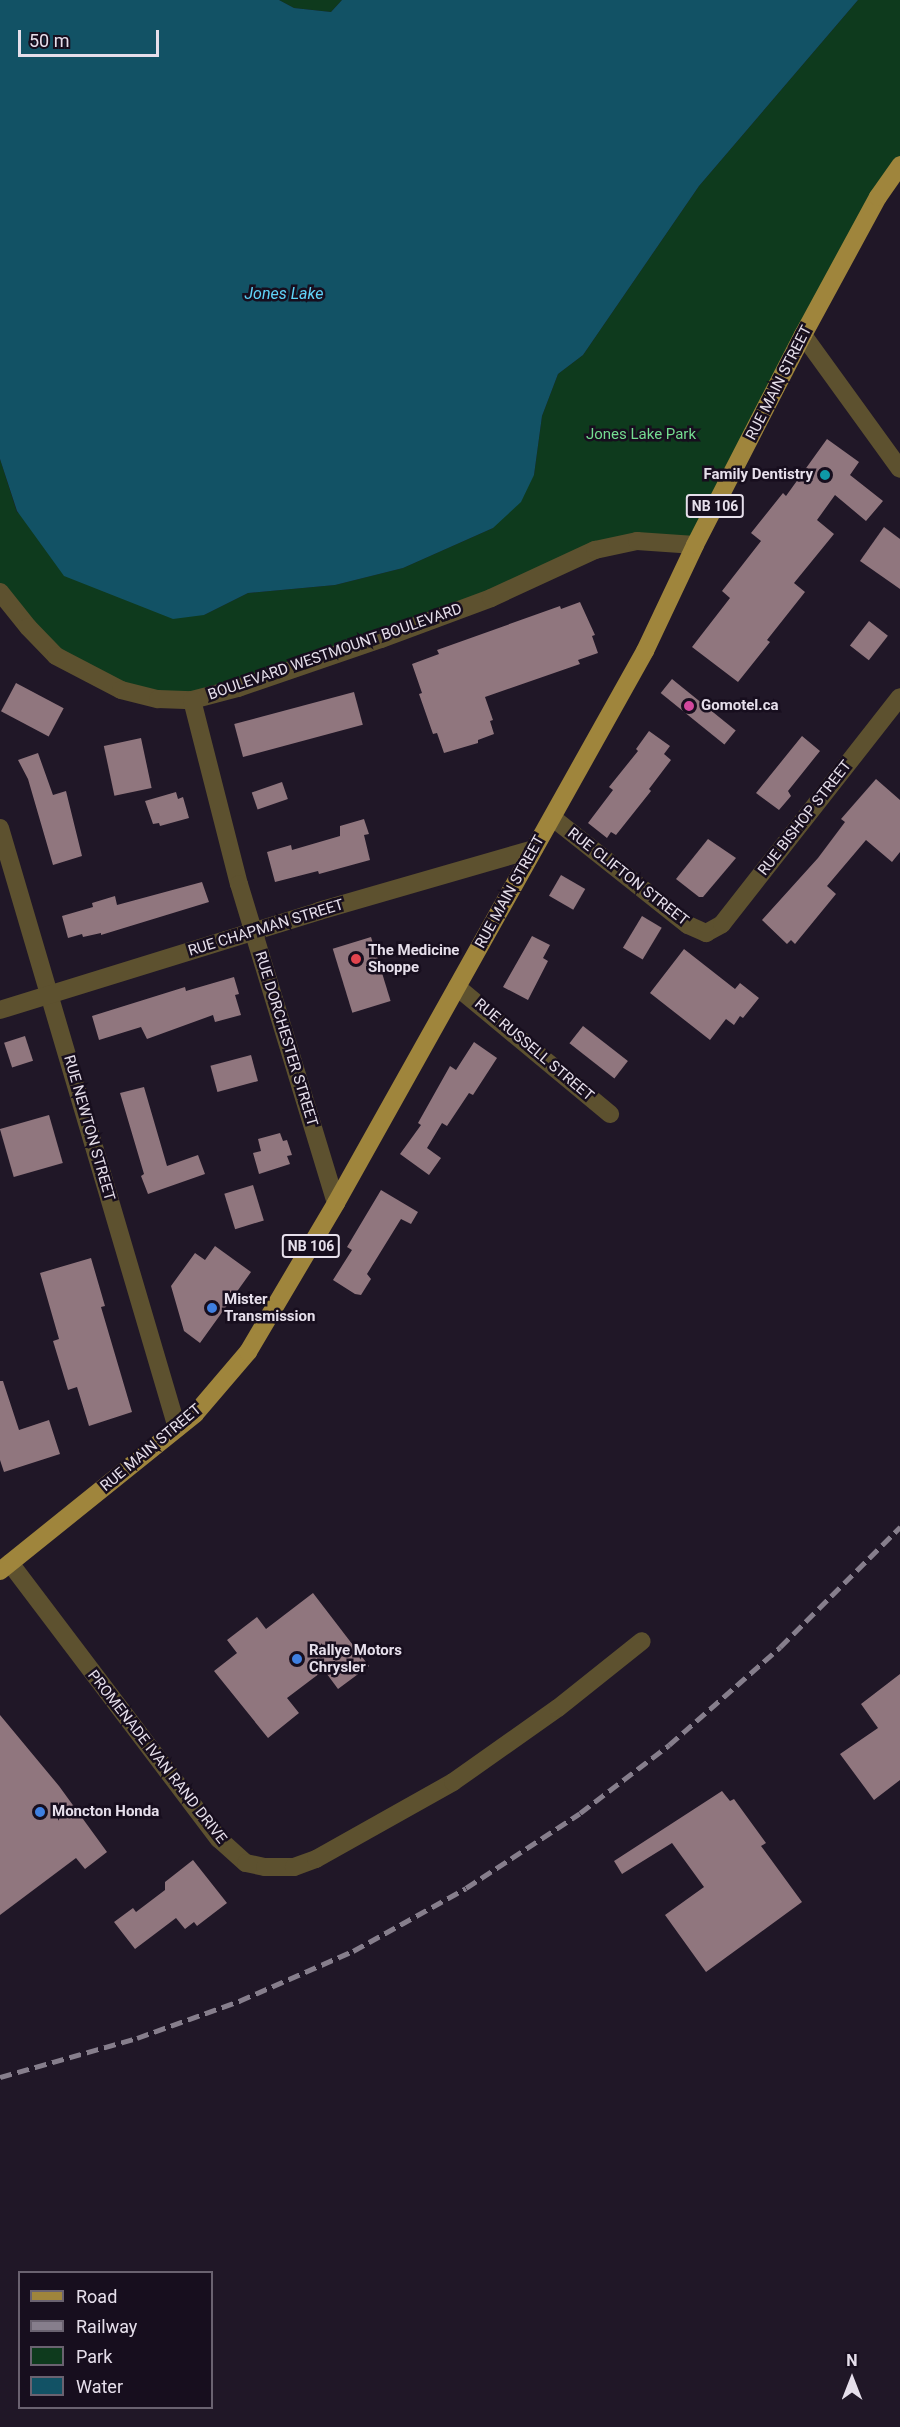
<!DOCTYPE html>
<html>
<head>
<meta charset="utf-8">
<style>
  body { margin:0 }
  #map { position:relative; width:900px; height:2427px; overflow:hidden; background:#201727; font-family:Roboto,sans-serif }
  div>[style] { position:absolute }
  .green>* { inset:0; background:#0e3a1d }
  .water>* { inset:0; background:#125265 }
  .building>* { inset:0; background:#90767e; transform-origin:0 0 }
  .street>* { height:18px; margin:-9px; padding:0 9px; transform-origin:9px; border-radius:9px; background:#5d512f }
  .primary>* { height:18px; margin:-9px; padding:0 9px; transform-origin:9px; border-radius:9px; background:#9f853c }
  .rail>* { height:4.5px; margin-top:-2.25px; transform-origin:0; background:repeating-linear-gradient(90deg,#867e8c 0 12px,transparent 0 18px) }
  .dots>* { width:16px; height:16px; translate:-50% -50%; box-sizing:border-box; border:3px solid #170e1e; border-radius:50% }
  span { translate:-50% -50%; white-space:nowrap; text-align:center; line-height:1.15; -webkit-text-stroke:5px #170e1e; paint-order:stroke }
  .shield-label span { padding:2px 4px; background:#170e1e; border:2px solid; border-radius:4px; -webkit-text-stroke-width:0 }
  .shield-label { font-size:14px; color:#e6dfeb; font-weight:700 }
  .street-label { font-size:15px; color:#e6dfeb }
  .park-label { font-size:15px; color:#74dc90 }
  .poi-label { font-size:15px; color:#e6dfeb; font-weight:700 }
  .right { translate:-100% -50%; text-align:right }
  .left { translate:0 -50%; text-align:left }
  .water-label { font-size:16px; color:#60d3f8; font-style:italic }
  .legend { position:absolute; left:18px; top:2271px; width:195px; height:138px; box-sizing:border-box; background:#170e1e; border:2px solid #6a6270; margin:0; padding:8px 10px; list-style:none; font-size:18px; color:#e6dfeb }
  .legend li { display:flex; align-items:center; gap:12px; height:30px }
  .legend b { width:30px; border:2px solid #6a6270 }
  .north { position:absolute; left:822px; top:2349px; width:60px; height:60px; -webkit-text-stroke:4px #170e1e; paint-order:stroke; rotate:0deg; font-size:16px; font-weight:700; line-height:24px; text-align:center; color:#e6dfeb }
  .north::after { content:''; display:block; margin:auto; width:21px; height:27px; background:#e6dfeb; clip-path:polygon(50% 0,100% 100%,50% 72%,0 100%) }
  .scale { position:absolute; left:18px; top:30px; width:141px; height:27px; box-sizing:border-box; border:3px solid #e6dfeb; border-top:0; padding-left:8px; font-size:18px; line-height:21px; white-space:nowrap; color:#e6dfeb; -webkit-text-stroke:4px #170e1e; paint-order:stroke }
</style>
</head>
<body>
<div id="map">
  <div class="green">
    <i style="clip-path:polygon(279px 0,342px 0,331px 12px,294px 8px)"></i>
    <i style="clip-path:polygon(858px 0,900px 0,900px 165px,695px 545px,637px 541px,238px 688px,158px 699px,56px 656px,0 592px,0 459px,17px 512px,204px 615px,248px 593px,335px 585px,403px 568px,493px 528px,534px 475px,542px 416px,558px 374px,583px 355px,699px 186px)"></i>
  </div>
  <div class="water">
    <i style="clip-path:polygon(0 0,279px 0,294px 8px,331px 12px,342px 0,858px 0,699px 186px,583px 355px,558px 374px,542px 416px,534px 475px,521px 502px,493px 528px,403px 568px,335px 585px,248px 593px,204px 615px,173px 619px,64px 576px,17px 511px,0 459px)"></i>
  </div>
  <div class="building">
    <i style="clip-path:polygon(827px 439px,859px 462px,850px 475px,883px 501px,866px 521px,835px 495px,817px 520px,834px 534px,794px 583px,805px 592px,767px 640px,770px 642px,738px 682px,692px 647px,730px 598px,722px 591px,761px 541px,751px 533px,783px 493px,786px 496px)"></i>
    <i style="clip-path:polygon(884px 527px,900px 539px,900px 589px,860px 561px)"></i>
    <i style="clip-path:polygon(580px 602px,595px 635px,592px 636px,598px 653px,578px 660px,580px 664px,485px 697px,493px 720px,490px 721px,494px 734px,478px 740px,478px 743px,444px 753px,437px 733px,433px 734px,419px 694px,422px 693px,412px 664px,439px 654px,437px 650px,560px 606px,561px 609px)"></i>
    <i style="left:869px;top:621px;width:24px;height:31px;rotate:38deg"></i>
    <i style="left:672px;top:679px;width:82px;height:18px;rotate:39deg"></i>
    <i style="left:16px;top:683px;width:54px;height:32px;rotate:28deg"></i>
    <i style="left:354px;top:692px;width:34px;height:124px;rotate:75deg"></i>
    <i style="clip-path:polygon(649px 731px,670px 746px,664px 754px,671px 760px,649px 789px,651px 791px,616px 835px,611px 832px,607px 838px,588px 823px,613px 790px,609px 787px,638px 751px,636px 749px)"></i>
    <i style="clip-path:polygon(802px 736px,820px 751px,788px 791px,791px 796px,779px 810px,756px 793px)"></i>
    <i style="left:141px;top:738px;width:51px;height:38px;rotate:78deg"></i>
    <i style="clip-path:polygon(38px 753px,53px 795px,66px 791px,82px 856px,53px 865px,28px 779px,18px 760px)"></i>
    <i style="clip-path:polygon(876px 779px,900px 800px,900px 852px,892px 862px,866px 840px,827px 886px,836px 894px,795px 944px,791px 940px,787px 944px,762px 920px,818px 858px,845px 822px,841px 819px)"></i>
    <i style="left:282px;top:782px;width:18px;height:32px;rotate:71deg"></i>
    <i style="clip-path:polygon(176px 792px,178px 799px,183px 797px,189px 818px,160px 826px,159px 823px,153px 824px,145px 801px)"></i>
    <i style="clip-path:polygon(364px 819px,369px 834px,364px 835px,370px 860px,319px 874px,318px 871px,275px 882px,267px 852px,291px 845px,292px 850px,340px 836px,340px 826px)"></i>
    <i style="clip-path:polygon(708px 839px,736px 858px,703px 897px,699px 897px,676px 879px)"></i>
    <i style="left:561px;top:875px;width:28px;height:24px;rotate:30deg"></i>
    <i style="clip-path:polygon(202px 882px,209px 902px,101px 935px,101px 933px,83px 937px,82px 934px,68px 938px,62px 916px,93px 907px,92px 903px,115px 896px,117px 905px)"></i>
    <i style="left:642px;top:916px;width:23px;height:37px;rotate:31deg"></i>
    <i style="clip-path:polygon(532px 936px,550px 945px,543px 958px,548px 961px,528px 1000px,503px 987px)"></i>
    <i style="left:371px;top:937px;width:67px;height:40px;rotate:73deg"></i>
    <i style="clip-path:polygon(684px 949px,735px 989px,740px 983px,759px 998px,743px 1018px,740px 1016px,734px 1025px,726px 1019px,710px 1040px,650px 993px)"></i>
    <i style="clip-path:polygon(234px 977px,239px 994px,235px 995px,241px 1015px,215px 1022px,213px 1015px,147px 1039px,141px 1027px,99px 1040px,92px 1016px,185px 987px,186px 991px)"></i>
    <i style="left:583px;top:1026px;width:57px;height:22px;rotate:38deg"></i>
    <i style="left:25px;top:1036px;width:26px;height:22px;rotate:72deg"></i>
    <i style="clip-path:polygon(474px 1042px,497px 1058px,473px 1095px,469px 1093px,447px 1126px,442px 1123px,427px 1148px,441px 1158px,429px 1175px,400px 1154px,421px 1125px,418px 1123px,450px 1066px,456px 1070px)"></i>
    <i style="left:251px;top:1055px;width:27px;height:42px;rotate:75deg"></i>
    <i style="clip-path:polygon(144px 1087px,167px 1166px,198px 1155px,205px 1174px,148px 1194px,141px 1176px,144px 1174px,120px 1093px)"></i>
    <i style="left:49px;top:1115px;width:50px;height:51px;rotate:74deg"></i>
    <i style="clip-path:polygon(280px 1133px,283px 1141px,287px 1140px,292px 1155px,287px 1156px,290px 1164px,259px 1174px,253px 1153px,261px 1151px,258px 1139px)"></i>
    <i style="left:253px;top:1185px;width:37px;height:30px;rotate:73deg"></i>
    <i style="clip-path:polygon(381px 1190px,418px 1212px,411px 1224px,401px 1219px,367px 1274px,371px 1279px,361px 1295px,355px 1294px,333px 1280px,352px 1250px,347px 1247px)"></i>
    <i style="clip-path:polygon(215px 1246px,251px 1272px,200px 1343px,184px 1331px,171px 1286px,195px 1253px,205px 1260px)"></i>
    <i style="clip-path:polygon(91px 1258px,105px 1306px,101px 1307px,132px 1412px,89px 1426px,77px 1387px,68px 1390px,53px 1341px,59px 1339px,40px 1273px)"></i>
    <i style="clip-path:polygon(0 1381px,3px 1381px,19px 1430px,49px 1420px,60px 1454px,4px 1472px,0 1460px)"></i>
    <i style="clip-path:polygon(313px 1593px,369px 1666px,338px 1689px,324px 1670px,287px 1698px,299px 1713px,268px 1738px,214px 1671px,237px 1653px,227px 1640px,257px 1617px,266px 1629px)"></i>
    <i style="clip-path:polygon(900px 1674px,900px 1780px,874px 1800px,840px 1754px,878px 1728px,861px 1704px)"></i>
    <i style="clip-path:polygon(0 1715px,59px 1786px,107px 1852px,85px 1869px,76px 1858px,0 1915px)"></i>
    <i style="clip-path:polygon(722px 1791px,730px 1801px,734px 1799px,766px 1843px,761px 1846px,802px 1902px,706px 1972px,665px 1915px,704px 1887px,672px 1843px,622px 1874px,614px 1861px)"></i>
    <i style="clip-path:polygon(193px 1860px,227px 1903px,197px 1926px,194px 1922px,185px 1929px,176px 1918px,135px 1949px,114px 1922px,133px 1908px,136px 1912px,165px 1890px,165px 1882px)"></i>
  </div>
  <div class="street">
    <i style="left:803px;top:335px;width:165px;rotate:54.1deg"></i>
    <i style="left:0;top:592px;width:45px;rotate:51.3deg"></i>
    <i style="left:28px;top:627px;width:40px;rotate:46deg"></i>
    <i style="left:56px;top:656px;width:73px;rotate:27.6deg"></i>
    <i style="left:121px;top:690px;width:38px;rotate:14deg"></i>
    <i style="left:158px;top:699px;width:34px;rotate:2deg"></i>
    <i style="left:192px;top:700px;width:48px;rotate:-14.6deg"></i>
    <i style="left:238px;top:688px;width:151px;rotate:-18.9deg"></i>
    <i style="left:381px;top:639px;width:117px;rotate:-20.4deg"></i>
    <i style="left:491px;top:598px;width:115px;rotate:-24.8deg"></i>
    <i style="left:595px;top:550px;width:43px;rotate:-12.1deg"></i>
    <i style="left:637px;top:541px;width:58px;rotate:3.9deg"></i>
    <i style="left:192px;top:700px;width:190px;rotate:75.7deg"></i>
    <i style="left:239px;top:884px;width:333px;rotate:73.1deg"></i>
    <i style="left:553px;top:818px;width:172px;rotate:38.4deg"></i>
    <i style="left:688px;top:925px;width:20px;rotate:24deg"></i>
    <i style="left:706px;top:933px;width:18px;rotate:-29deg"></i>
    <i style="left:722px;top:924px;width:288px;rotate:-51.9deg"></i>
    <i style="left:0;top:828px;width:626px;rotate:73.56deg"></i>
    <i style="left:457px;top:987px;width:199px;rotate:39.7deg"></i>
    <i style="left:0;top:1010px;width:334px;rotate:-17.2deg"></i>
    <i style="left:319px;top:911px;width:224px;rotate:-16.1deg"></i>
    <i style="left:10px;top:1563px;width:346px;rotate:52.9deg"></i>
    <i style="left:219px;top:1839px;width:36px;rotate:42deg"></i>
    <i style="left:246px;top:1863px;width:19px;rotate:12deg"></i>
    <i style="left:265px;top:1867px;width:29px"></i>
    <i style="left:294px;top:1867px;width:23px;rotate:-20deg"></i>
    <i style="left:316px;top:1859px;width:157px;rotate:-29.3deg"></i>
    <i style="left:453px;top:1782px;width:128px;rotate:-35.2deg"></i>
    <i style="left:558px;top:1708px;width:107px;rotate:-38.6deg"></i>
  </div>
  <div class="primary">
    <i style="left:0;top:1571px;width:250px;rotate:-38.8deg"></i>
    <i style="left:195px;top:1414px;width:82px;rotate:-49.5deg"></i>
    <i style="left:248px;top:1352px;width:173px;rotate:-59.4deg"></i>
    <i style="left:336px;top:1203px;width:633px;rotate:-60.76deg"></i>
    <i style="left:645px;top:651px;width:117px;rotate:-64.7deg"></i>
    <i style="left:695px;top:545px;width:236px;rotate:-62.8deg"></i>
    <i style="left:803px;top:335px;width:157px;rotate:-61.5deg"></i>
    <i style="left:878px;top:197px;width:39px;rotate:-55deg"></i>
  </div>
  <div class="rail">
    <i style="left:0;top:2077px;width:142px;rotate:-15.9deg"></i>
    <i style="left:137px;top:2038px;width:109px;rotate:-19.9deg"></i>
    <i style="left:239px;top:2001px;width:124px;rotate:-23.7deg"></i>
    <i style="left:353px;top:1951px;width:129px;rotate:-29.1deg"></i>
    <i style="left:466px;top:1888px;width:136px;rotate:-33.3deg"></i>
    <i style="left:580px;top:1813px;width:112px;rotate:-37.4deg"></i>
    <i style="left:669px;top:1745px;width:148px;rotate:-41.4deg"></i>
    <i style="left:780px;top:1647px;width:170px;rotate:-45deg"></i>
  </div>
  <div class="dots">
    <i style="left:825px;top:475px;background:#0f9aa8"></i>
    <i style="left:689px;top:706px;background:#d1479c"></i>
    <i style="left:356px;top:959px;background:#e0444e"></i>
    <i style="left:212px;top:1308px;background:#3f7fe0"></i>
    <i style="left:297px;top:1659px;background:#3f7fe0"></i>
    <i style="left:40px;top:1812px;background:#3f7fe0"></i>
  </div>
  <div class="shield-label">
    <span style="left:715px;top:506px">NB 106</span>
    <span style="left:311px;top:1246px">NB 106</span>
  </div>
  <div class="street-label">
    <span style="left:779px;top:383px;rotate:-63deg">RUE MAIN STREET</span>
    <span style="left:335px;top:652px;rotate:-19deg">BOULEVARD WESTMOUNT BOULEVARD</span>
    <span style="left:805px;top:818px;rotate:-52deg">RUE BISHOP STREET</span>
    <span style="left:628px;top:877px;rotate:38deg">RUE CLIFTON STREET</span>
    <span style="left:510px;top:892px;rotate:-61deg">RUE MAIN STREET</span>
    <span style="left:266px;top:928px;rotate:-17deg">RUE CHAPMAN STREET</span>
    <span style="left:286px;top:1039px;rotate:73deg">RUE DORCHESTER STREET</span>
    <span style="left:534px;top:1050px;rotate:40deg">RUE RUSSELL STREET</span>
    <span style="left:89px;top:1128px;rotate:74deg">RUE NEWTON STREET</span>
    <span style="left:151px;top:1448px;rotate:-40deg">RUE MAIN STREET</span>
    <span style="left:157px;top:1757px;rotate:52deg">PROMENADE IVAN RAND DRIVE</span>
  </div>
  <div class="park-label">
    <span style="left:641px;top:435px">Jones Lake Park</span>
  </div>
  <div class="poi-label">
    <span class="right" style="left:813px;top:475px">Family Dentistry</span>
    <span class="left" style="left:701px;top:706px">Gomotel.ca</span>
    <span class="left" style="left:368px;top:959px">The Medicine<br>Shoppe</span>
    <span class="left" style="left:224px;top:1308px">Mister<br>Transmission</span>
    <span class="left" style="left:309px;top:1659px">Rallye Motors<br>Chrysler</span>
    <span class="left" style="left:52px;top:1812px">Moncton Honda</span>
  </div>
  <div class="water-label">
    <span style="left:284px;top:294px">Jones Lake</span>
  </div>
  <ul class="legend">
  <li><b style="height:8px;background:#9f853c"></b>Road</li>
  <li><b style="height:8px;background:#867e8c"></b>Railway</li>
  <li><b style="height:16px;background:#0e3a1d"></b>Park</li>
  <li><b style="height:16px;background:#125265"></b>Water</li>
  </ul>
  <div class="north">N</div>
  <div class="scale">50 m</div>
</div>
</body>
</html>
